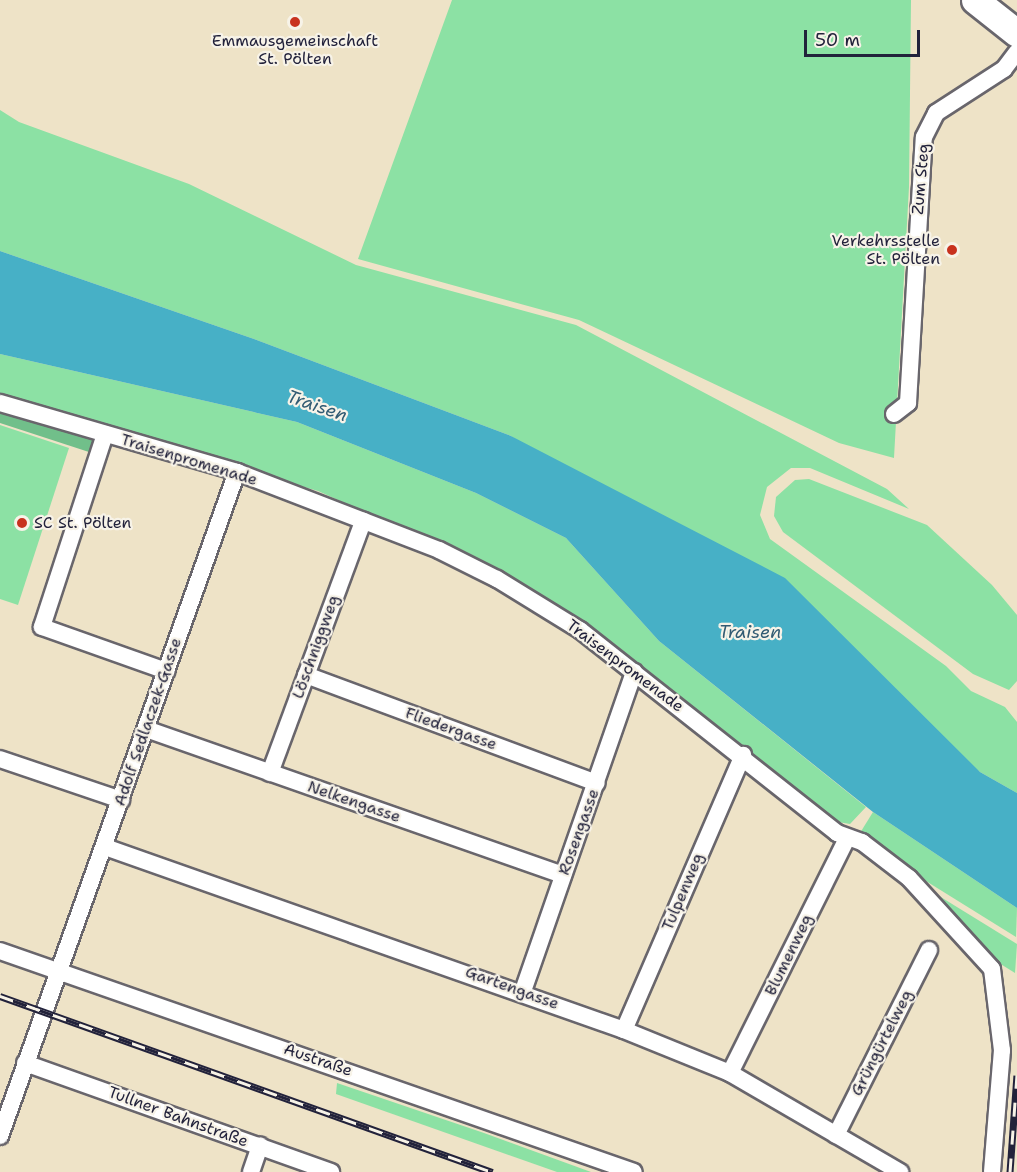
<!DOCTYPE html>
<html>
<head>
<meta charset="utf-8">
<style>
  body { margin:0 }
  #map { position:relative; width:1017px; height:1172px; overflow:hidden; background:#eee3c7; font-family:"Shantell Sans",sans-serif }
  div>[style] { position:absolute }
  .green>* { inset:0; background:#8ce1a4 }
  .forest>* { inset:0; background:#71bf8a }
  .water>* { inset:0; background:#47b0c6 }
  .roads { filter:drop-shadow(2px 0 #69666c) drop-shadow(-2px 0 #69666c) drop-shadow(0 2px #69666c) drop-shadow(0 -2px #69666c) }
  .minor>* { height:16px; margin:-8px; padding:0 8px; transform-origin:8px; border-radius:8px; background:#fff }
  .primary>* { height:27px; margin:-13.5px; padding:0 13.5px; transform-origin:13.5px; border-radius:13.5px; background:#fff }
  .rail>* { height:7px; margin-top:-3.5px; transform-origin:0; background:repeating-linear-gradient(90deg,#f7f3e8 0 14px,#22223b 0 28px); box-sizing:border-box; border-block:2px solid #22223b }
  .dots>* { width:16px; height:16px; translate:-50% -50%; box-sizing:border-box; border:3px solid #f7f3e8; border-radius:50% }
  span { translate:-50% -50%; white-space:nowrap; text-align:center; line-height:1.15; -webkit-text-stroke:4.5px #f7f3e8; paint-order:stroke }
  .poi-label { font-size:16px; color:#22223b }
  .right { translate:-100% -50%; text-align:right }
  .left { translate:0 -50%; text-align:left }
  .street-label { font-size:16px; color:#22223b }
  .water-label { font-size:18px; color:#315b73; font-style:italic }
  .scale { position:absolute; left:804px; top:30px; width:116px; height:27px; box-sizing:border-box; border:3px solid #22223b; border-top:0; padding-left:8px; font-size:18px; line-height:21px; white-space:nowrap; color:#22223b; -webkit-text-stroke:4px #f7f3e8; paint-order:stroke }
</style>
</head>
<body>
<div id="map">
  <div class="green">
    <i style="clip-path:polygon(452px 0,911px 0,909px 187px,894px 458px,839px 443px,579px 320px,358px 259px)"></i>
    <i style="clip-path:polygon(0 110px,19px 122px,189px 184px,356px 265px,576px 325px,887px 489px,909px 509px,810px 468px,791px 468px,767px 487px,760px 515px,770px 539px,946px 666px,971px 691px,1005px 707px,1017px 722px,1017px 793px,980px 772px,511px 436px,254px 339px,0 251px)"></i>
    <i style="clip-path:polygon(0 354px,297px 422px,476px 493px,566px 538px,659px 641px,866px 807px,850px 824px,838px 822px,613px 643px,523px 583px,318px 491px,0 399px)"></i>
    <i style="clip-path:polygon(0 425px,69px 448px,18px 605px,0 599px)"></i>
    <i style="clip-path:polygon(809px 479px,927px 525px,992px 585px,1017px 615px,1017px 681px,1009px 690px,973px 674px,783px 532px,774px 516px,776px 497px,795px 480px)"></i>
    <i style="clip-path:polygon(873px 812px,1017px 908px,1016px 937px,913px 873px,860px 833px)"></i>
    <i style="clip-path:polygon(931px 891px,1017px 944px,1015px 973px,991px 958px)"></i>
    <i style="clip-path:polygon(337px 1083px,484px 1133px,591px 1172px,557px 1172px,336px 1094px)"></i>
  </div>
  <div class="forest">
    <i style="clip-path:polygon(0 406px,98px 435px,92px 453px,0 423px)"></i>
  </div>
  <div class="water">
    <i style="clip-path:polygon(0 251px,254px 339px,511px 436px,785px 578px,980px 772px,1017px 793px,1017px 908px,873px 812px,659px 641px,566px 538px,476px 493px,297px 422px,0 354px)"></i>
  </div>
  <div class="roads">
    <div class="minor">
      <i style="left:0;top:403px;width:247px;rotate:16.2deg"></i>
      <i style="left:237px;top:472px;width:217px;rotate:21.1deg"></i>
      <i style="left:439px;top:550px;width:65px;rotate:26.6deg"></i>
      <i style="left:497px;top:579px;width:97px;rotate:31.6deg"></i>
      <i style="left:580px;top:630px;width:328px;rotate:38.3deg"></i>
      <i style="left:837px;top:833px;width:27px;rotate:20deg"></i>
      <i style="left:862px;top:842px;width:59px;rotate:37.5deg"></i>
      <i style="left:909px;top:878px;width:123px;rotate:47.6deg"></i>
      <i style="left:992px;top:969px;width:82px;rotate:83deg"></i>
      <i style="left:1002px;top:1050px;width:122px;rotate:94.7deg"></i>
      <i style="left:894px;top:414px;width:18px;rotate:-38deg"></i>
      <i style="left:908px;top:403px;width:266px;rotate:-86.6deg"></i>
      <i style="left:924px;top:137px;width:27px;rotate:-63deg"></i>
      <i style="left:936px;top:113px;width:81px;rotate:-32.9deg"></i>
      <i style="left:1004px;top:69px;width:21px;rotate:-53deg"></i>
      <i style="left:105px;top:434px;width:203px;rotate:108.1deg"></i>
      <i style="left:42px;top:627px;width:132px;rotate:19.5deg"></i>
      <i style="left:306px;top:675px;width:310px;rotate:20.4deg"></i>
      <i style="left:146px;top:729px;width:442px;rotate:19.3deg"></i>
      <i style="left:0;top:759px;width:128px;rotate:18.7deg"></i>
      <i style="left:270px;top:773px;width:269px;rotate:-69.7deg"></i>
      <i style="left:105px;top:847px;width:550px;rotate:19.42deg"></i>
      <i style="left:624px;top:1030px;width:114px;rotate:22.1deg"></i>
      <i style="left:730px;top:1073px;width:197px;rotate:30.2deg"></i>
      <i style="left:0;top:951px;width:671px;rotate:19.22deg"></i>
      <i style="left:523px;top:991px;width:338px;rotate:-70.8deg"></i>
      <i style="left:624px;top:1030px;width:300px;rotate:-66.6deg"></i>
      <i style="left:25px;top:1063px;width:325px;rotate:19.6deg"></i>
      <i style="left:730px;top:1073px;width:263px;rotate:-63.5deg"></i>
      <i style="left:836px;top:1135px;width:207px;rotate:-63.3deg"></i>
      <i style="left:0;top:1136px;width:705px;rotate:-70.36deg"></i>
      <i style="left:251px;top:1172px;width:28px;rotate:-71deg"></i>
    </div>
    <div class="primary">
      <i style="left:975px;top:0;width:53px;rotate:38.2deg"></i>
    </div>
  </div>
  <div class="rail">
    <i style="left:0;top:996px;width:523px;rotate:19.68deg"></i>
    <i style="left:1010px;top:1172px;width:97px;rotate:-85.9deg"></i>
  </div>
  <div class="dots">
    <i style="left:295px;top:22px;background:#c8321e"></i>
    <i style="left:952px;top:250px;background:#c8321e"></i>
    <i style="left:22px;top:523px;background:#c8321e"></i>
  </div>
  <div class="poi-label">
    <span style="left:295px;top:50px">Emmausgemeinschaft<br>St. Pölten</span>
    <span class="right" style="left:940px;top:250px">Verkehrsstelle<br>St. Pölten</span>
    <span class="left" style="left:34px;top:523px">SC St. Pölten</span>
  </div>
  <div class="street-label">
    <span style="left:921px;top:179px;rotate:-85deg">Zum Steg</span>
    <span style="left:189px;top:460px;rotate:17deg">Traisenpromenade</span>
    <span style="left:316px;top:647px;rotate:-70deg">Löschniggweg</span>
    <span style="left:625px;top:666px;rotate:37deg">Traisenpromenade</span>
    <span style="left:148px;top:722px;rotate:-71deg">Adolf Sedlaczek-Gasse</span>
    <span style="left:451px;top:729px;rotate:20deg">Fliedergasse</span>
    <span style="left:354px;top:802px;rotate:19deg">Nelkengasse</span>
    <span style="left:579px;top:832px;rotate:-70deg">Rosengasse</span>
    <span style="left:683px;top:892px;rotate:-67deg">Tulpenweg</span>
    <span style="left:789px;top:955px;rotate:-64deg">Blumenweg</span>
    <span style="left:512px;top:988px;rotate:20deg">Gartengasse</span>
    <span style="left:882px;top:1043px;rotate:-63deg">Grüngürtelweg</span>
    <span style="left:318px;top:1060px;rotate:19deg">Austraße</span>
    <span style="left:178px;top:1117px;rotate:20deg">Tullner Bahnstraße</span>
  </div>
  <div class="water-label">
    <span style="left:317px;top:406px;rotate:19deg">Traisen</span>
    <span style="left:750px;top:632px">Traisen</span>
  </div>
  <div class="scale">50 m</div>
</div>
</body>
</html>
